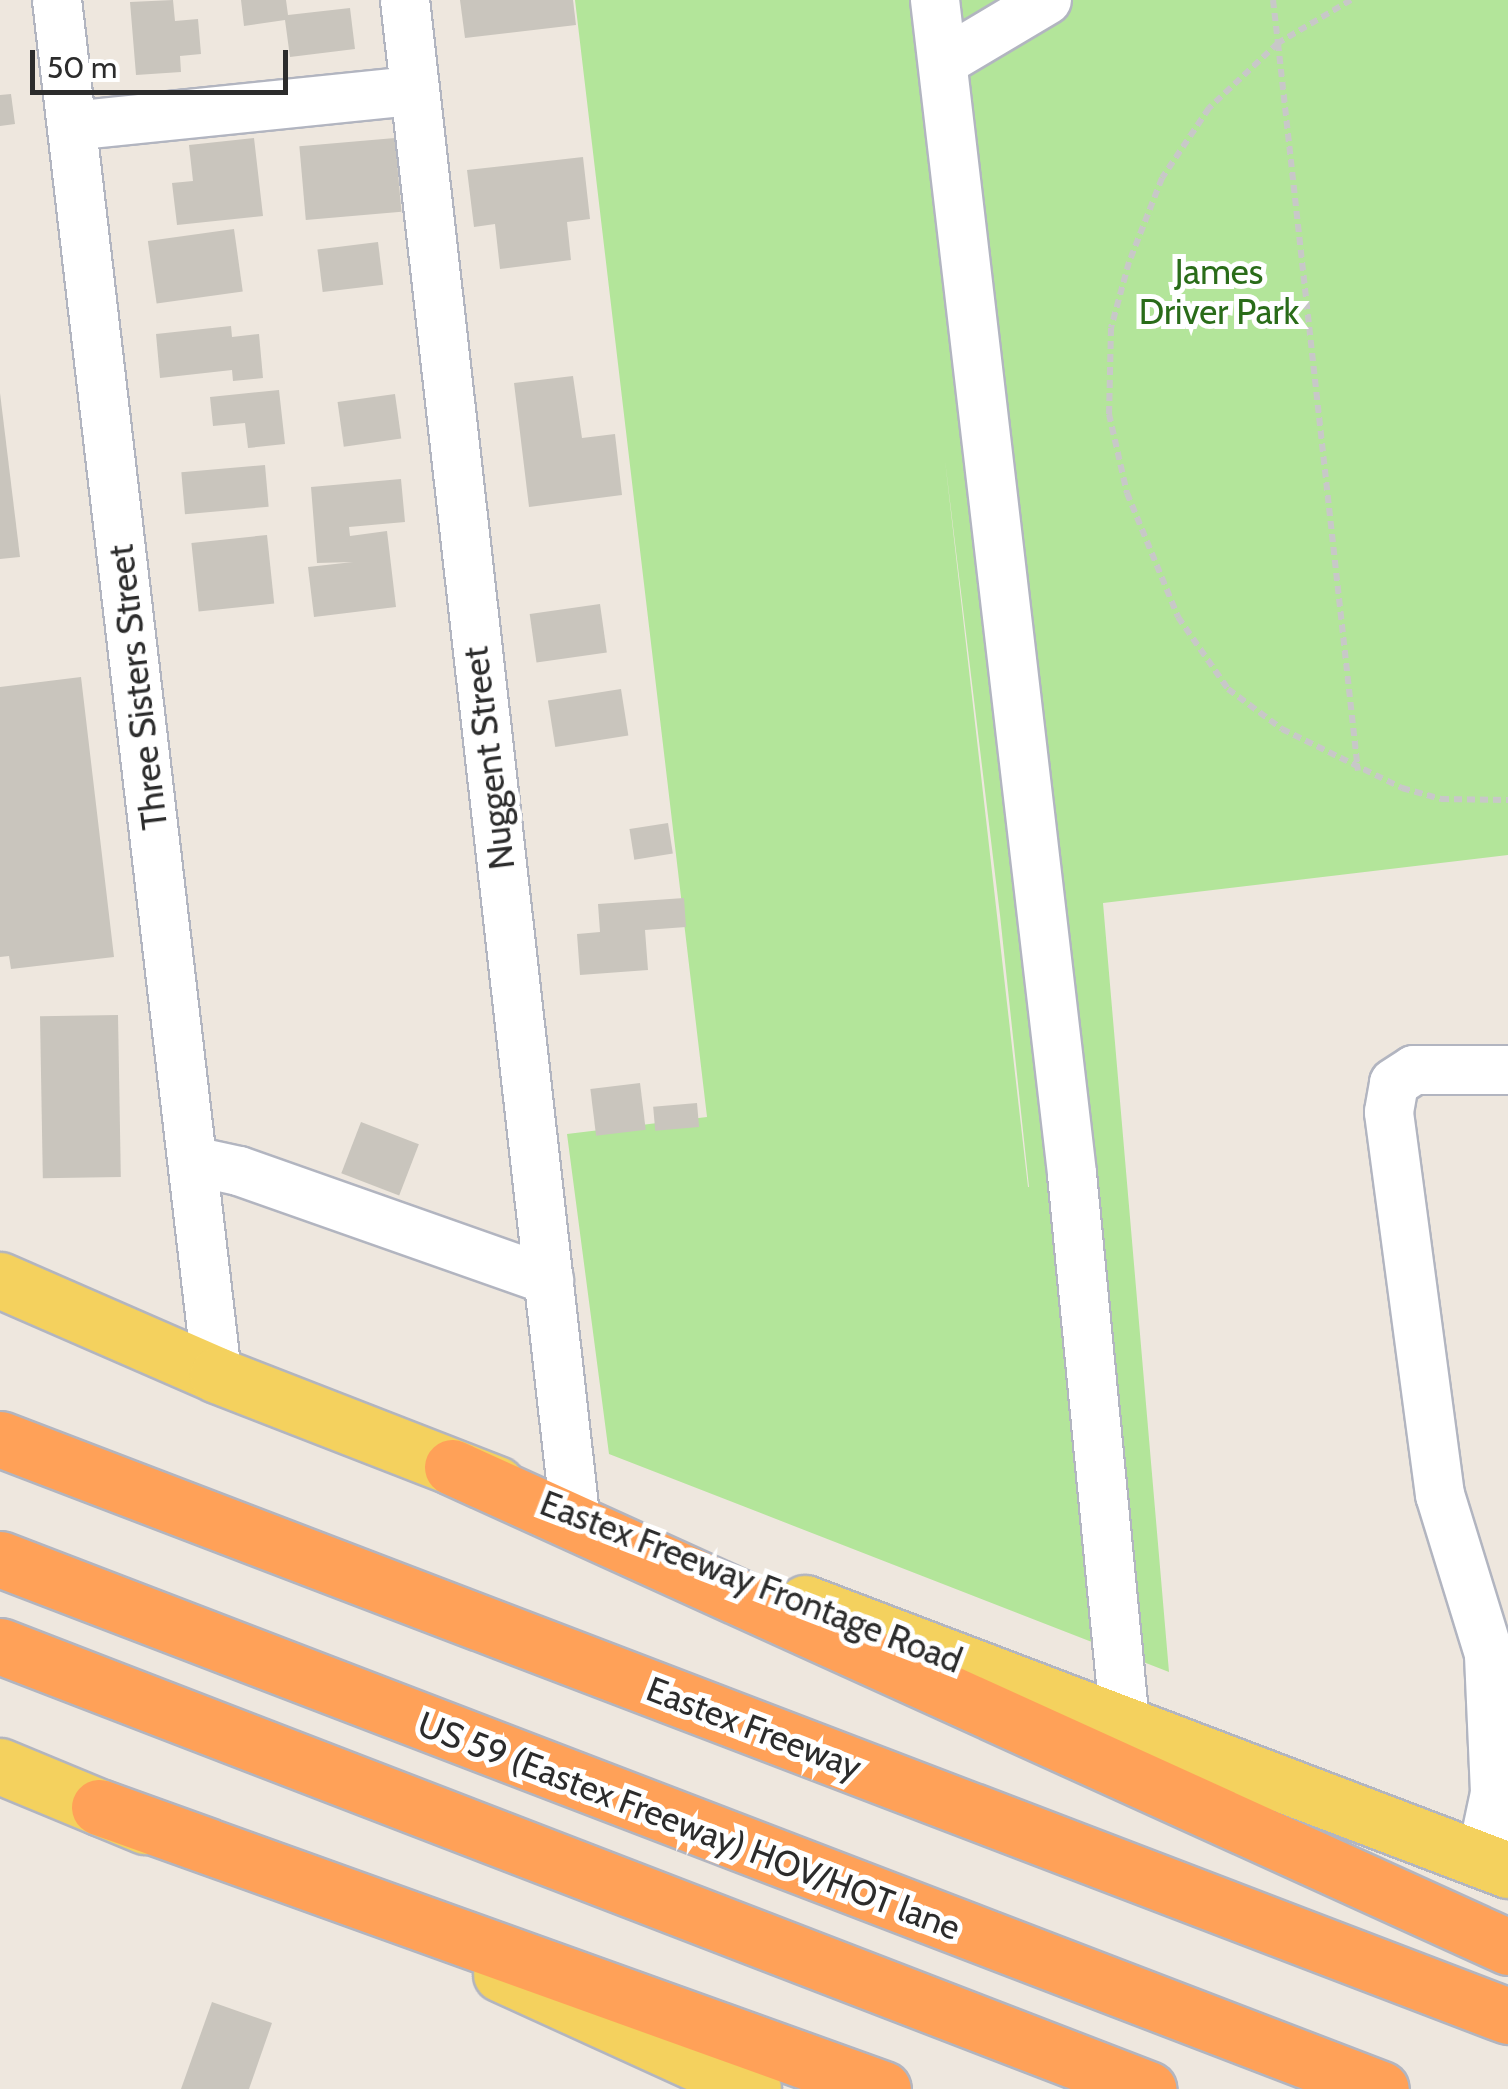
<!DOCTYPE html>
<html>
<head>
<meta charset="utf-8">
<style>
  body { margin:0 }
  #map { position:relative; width:1508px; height:2089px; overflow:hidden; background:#eee7de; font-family:Cabin,sans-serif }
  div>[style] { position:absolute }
  .green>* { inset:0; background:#b3e59a }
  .building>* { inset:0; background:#c9c5bd; transform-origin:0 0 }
  .path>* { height:6px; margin-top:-3px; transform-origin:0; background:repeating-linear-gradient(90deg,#c8c8c8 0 8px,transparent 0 13px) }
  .roads { filter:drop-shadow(2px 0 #b2b5c0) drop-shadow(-2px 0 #b2b5c0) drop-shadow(0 2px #b2b5c0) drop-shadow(0 -2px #b2b5c0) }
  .minor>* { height:48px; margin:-24px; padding:0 24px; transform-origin:24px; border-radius:24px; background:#fff }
  .major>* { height:55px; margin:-27.5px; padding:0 27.5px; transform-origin:27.5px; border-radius:27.5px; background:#f4d15e }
  .highway>* { height:55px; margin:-27.5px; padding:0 27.5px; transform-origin:27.5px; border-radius:27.5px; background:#ffa158 }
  span { translate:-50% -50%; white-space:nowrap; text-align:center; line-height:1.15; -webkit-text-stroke:10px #fff; paint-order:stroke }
  .park-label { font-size:35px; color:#2a6c19 }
  .street-label { font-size:35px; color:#2c2c2c }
  .scale { position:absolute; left:30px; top:50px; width:258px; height:45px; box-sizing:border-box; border:5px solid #2c2c2c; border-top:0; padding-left:12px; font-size:30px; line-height:35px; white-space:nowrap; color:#2c2c2c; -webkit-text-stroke:8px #fff; paint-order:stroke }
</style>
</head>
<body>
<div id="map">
  <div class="green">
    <i style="clip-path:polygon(evenodd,575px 0,1508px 0,1508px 855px,1103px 903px,1169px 1672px,609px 1454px,567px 1134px,707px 1117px,575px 0,945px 460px,1000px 915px,1029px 1187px,1028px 1187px,945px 460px)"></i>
  </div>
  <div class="building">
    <i style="clip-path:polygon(173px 0,175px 21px,198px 19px,201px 54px,180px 56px,181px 72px,136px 75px,130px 2px)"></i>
    <i style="clip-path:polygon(241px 0,286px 0,288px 15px,350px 8px,355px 49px,290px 57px,285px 20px,244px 26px)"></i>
    <i style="clip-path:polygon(460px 0,573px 0,576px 25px,465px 38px)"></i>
    <i style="clip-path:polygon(11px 94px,15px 124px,0 126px,0 95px)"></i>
    <i style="clip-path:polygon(254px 138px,263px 216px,177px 225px,172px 183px,193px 181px,189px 145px)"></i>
    <i style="left:395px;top:138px;width:74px;height:96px;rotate:85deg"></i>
    <i style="clip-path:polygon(583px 157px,590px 219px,567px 222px,571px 260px,500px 269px,495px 224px,474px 227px,467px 170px)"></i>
    <i style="left:234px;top:229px;width:63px;height:87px;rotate:82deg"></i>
    <i style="left:378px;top:242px;width:43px;height:61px;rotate:83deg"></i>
    <i style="clip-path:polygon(231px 326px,232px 337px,259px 334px,263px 378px,233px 381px,232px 370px,160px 378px,156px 334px)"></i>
    <i style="clip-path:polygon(573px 376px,582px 438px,615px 434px,622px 495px,529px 507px,514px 383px)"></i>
    <i style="clip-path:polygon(279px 390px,285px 444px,248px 448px,245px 423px,213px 426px,210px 397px)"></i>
    <i style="clip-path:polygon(0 393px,20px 557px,0 559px)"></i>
    <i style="left:395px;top:394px;width:45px;height:58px;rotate:82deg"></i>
    <i style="left:265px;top:465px;width:42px;height:84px;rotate:85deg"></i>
    <i style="clip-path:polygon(401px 479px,405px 522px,349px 527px,350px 536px,387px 531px,396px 607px,314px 617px,308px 567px,353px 562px,317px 563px,311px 487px)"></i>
    <i style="left:267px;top:535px;width:69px;height:76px;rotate:84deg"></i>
    <i style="left:600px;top:604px;width:49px;height:71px;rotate:82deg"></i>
    <i style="clip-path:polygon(81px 677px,114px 957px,11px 969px,9px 956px,0 957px,0 687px)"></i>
    <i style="left:621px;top:689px;width:47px;height:74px;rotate:81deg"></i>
    <i style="left:668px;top:823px;width:31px;height:39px;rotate:81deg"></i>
    <i style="clip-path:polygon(684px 898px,686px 927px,645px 930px,648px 970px,580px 975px,577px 934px,600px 932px,598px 904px)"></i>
    <i style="left:118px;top:1015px;width:162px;height:78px;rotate:89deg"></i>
    <i style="left:640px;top:1083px;width:47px;height:50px;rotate:83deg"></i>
    <i style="left:697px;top:1103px;width:24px;height:44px;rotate:85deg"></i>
    <i style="left:361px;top:1122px;width:62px;height:55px;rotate:21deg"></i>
    <i style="clip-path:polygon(212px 2002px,272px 2023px,249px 2089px,181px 2089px)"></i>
  </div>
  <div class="path">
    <i style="left:1273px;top:0;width:43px;rotate:83.4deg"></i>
    <i style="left:1278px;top:43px;width:95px;rotate:136.7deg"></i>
    <i style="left:1209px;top:108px;width:84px;rotate:123.9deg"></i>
    <i style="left:1162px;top:178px;width:90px;rotate:111.4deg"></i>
    <i style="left:1129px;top:262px;width:68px;rotate:105.3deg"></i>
    <i style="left:1111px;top:328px;width:86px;rotate:91.3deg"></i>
    <i style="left:1109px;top:414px;width:81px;rotate:77.2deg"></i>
    <i style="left:1127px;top:493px;width:134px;rotate:67.6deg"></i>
    <i style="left:1178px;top:617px;width:88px;rotate:55.2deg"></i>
    <i style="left:1228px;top:689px;width:67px;rotate:36.5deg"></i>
    <i style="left:1282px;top:729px;width:134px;rotate:26.2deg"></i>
    <i style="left:1402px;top:788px;width:41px;rotate:15.8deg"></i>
    <i style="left:1441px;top:799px;width:67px;rotate:0.9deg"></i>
    <i style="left:1351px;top:0;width:85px;rotate:149.5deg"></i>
    <i style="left:1278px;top:43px;width:732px;rotate:83.73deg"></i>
  </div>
  <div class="roads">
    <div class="minor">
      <i style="left:57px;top:0;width:1384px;rotate:83.36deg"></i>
      <i style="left:405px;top:0;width:1525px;rotate:83.6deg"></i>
      <i style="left:935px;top:0;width:1182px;rotate:83.34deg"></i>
      <i style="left:1072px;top:1174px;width:553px;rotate:84.5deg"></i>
      <i style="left:943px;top:62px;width:121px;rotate:-30.8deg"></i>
      <i style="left:72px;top:126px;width:343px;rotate:-5.9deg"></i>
      <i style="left:193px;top:1161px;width:47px;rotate:12.3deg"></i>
      <i style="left:239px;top:1171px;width:329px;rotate:19.4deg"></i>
      <i style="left:1481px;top:1859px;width:67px;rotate:-78deg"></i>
      <i style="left:1495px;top:1793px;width:139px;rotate:-92.5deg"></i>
      <i style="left:1489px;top:1654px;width:166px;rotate:-107.1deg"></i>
      <i style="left:1440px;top:1495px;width:386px;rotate:-97.6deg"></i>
      <i style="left:1389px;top:1112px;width:29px;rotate:-80deg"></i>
      <i style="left:1394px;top:1083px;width:24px;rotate:-33deg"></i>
      <i style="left:1414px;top:1070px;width:94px"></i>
    </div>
    <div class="major">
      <i style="left:0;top:1280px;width:237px;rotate:23.6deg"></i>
      <i style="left:217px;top:1375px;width:300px;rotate:21.3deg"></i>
      <i style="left:805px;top:1603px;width:752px;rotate:20.8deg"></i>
      <i style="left:0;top:1766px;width:157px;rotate:22.5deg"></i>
      <i style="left:501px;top:1974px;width:277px;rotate:24.5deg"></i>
    </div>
    <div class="highway">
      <i style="left:0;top:1439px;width:1615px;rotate:20.94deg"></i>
      <i style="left:452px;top:1467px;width:1160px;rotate:24.44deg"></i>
      <i style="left:0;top:1559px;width:1479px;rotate:21deg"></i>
      <i style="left:0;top:1646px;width:1231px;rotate:21.1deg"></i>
      <i style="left:99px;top:1807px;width:833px;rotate:19.78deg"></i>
    </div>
  </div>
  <div class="park-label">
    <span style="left:1219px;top:292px">James<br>Driver Park</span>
  </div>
  <div class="street-label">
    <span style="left:138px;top:687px;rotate:-97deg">Three Sisters Street</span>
    <span style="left:489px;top:758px;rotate:-97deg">Nuggent Street</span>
    <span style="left:751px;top:1582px;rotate:21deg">Eastex Freeway Frontage Road</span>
    <span style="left:754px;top:1728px;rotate:21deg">Eastex Freeway</span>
    <span style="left:689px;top:1826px;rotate:21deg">US 59 (Eastex Freeway) HOV/HOT lane</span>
  </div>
  <div class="scale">50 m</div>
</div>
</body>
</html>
